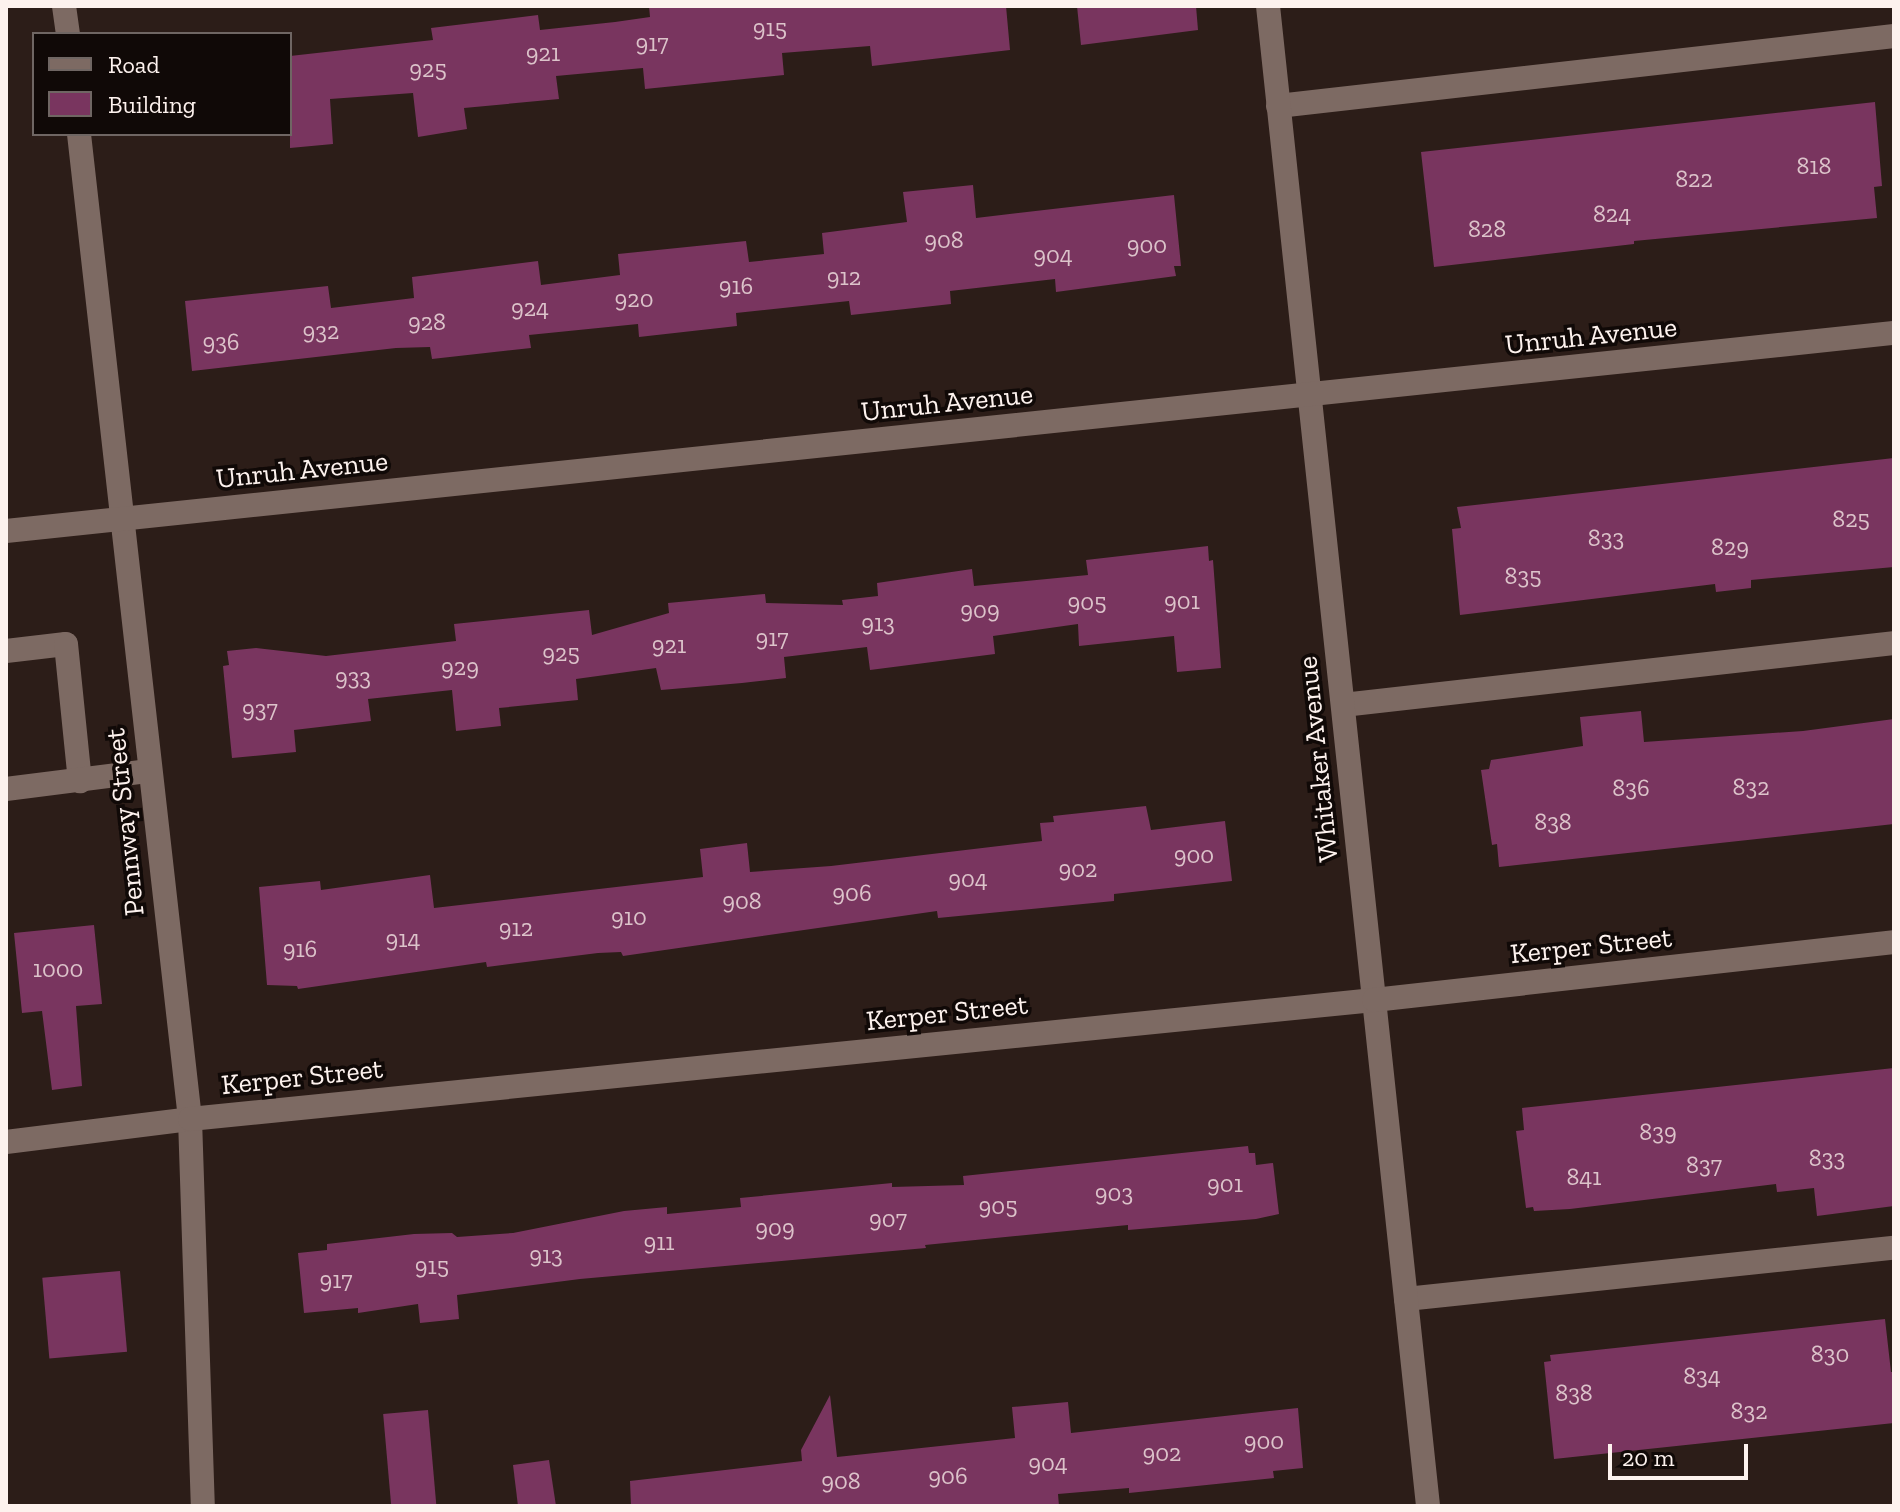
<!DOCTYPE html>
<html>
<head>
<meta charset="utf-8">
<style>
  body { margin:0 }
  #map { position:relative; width:1900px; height:1512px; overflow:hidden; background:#2c1d18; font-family:"Zilla Slab",serif }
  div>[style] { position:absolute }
  .building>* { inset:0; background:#79355f; transform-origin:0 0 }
  .lane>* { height:24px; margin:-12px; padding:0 12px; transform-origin:12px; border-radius:12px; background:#7d6a63 }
  .street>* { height:24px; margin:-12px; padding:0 12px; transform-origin:12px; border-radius:12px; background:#7d6a63 }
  span { translate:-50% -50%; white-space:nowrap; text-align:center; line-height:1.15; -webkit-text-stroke:7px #100907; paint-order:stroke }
  .number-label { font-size:24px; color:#dcc3ca }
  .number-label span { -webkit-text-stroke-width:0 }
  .street-label { font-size:28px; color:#fdf2ee }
  .frame { position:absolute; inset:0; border:8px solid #fdf2ee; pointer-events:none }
  .legend { position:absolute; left:32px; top:32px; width:260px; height:104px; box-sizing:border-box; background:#100907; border:2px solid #6f6663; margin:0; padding:10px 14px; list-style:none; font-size:24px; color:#fdf2ee }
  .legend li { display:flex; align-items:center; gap:16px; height:40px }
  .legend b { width:40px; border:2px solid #6f6663 }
  .scale { position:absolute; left:1608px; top:1444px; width:140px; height:36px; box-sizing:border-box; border:4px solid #fdf2ee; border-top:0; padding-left:10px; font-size:24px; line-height:28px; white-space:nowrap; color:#fdf2ee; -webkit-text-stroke:6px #100907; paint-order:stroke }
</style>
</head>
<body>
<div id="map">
  <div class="building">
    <i style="clip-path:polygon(649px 6px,1006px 6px,1010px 50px,872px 66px,870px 46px,782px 53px,784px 75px,645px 89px,643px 68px,556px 76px,559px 99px,464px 108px,467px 129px,418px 137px,413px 93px,330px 99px,333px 144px,290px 148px,290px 56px,433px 40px,431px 28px,538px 15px,540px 30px,615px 22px,650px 17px)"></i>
    <i style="clip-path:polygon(1077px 6px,1196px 6px,1198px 30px,1081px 45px)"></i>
    <i style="clip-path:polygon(1875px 102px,1882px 186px,1874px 187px,1877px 218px,1634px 241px,1634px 244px,1434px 267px,1421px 152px)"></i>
    <i style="clip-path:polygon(973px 185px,976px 218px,1174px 195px,1181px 266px,1174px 266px,1176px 276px,1056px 292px,1055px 279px,950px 291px,951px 304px,851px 315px,849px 301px,736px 313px,737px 326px,639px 337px,638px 324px,529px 335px,531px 348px,432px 359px,430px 347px,396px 348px,192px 371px,185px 301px,328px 286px,331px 308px,414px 298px,412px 277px,538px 261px,541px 285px,620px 275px,618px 254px,746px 241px,749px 262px,824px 254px,822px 233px,907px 222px,903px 192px)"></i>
    <i style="clip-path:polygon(1894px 458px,1894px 567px,1751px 580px,1751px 588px,1716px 592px,1715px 584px,1460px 615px,1452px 529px,1461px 528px,1457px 507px)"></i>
    <i style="clip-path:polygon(1208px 546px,1209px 561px,1213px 560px,1221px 668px,1177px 672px,1174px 636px,1079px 646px,1078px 624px,993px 636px,995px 654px,870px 670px,867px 647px,784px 657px,786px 678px,742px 683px,661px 690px,656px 668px,576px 679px,578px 700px,499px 708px,501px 726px,456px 731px,452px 690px,368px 699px,371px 721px,294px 730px,296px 752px,232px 758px,223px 666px,229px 665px,227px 651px,256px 648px,326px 656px,456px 641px,454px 624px,589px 610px,592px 635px,669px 613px,668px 603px,765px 594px,766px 603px,843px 605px,842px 600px,878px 596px,877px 583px,972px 569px,974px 586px,1088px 575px,1086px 560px)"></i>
    <i style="clip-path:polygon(1641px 711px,1644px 742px,1803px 731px,1894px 719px,1894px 824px,1499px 867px,1497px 844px,1492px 845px,1481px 770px,1489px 769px,1491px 760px,1583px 746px,1580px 717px)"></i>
    <i style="clip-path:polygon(1146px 806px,1151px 830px,1225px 821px,1232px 881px,1114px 894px,1114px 901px,938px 918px,937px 911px,623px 956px,621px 952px,598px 953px,487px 967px,486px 962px,298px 989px,297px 986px,267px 985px,259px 887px,320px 881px,321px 890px,430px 875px,434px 908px,703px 877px,700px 849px,747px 843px,750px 872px,831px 866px,1042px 841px,1040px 823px,1054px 822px,1053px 816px)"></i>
    <i style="clip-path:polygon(94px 925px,102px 1004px,76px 1006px,82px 1086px,52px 1090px,42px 1011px,22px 1013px,14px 933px)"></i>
    <i style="clip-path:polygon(1894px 1068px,1894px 1206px,1817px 1216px,1814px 1188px,1777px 1192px,1776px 1184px,1570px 1209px,1534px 1211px,1533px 1207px,1526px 1208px,1516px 1131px,1524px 1130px,1522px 1108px)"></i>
    <i style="clip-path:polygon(1248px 1146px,1249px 1153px,1255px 1153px,1256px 1165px,1273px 1163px,1279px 1214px,1256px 1219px,1128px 1230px,1128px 1225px,925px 1245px,926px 1248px,580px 1279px,457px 1295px,459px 1319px,420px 1323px,418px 1304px,358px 1313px,358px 1308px,304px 1313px,298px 1253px,327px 1250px,327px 1244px,414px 1234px,452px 1233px,457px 1237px,513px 1233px,624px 1211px,667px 1207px,667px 1214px,741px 1207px,740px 1198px,892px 1183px,892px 1187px,964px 1185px,963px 1176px)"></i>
    <i style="left:120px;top:1271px;width:81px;height:78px;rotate:85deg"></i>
    <i style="clip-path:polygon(1885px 1319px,1891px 1372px,1894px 1372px,1894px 1423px,1554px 1459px,1544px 1362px,1551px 1361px,1550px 1355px)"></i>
    <i style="clip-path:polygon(830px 1395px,837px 1457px,1015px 1438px,1012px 1407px,1068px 1402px,1071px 1433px,1298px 1408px,1303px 1468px,1273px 1471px,1274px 1478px,1129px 1493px,1129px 1488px,1058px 1494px,1059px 1506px,631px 1506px,630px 1481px,802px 1461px,801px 1450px)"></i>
    <i style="left:428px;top:1410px;width:96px;height:45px;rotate:85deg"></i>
    <i style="clip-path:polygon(549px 1460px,556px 1506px,518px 1506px,513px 1465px)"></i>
  </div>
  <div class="lane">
    <i style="left:1278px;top:106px;width:620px;rotate:-6.48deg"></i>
    <i style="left:6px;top:651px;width:60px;rotate:-6.7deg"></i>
    <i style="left:66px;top:644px;width:138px;rotate:84.2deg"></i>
    <i style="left:1343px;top:705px;width:554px;rotate:-6.42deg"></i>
    <i style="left:6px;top:789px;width:144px;rotate:-7.2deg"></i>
    <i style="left:1406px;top:1299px;width:491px;rotate:-6deg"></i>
  </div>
  <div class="street">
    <i style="left:64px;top:6px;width:28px;rotate:82deg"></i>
    <i style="left:1268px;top:6px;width:1509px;rotate:83.91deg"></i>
    <i style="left:79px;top:134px;width:991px;rotate:83.57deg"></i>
    <i style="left:190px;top:1119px;width:387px;rotate:88.1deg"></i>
    <i style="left:6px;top:531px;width:1898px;rotate:-5.99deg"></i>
    <i style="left:6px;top:1142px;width:185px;rotate:-7.1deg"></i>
    <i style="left:190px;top:1119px;width:1190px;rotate:-5.74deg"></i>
    <i style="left:1374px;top:1000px;width:523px;rotate:-6.36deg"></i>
  </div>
  <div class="number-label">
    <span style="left:770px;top:28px">915</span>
    <span style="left:652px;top:43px">917</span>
    <span style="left:543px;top:53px">921</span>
    <span style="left:428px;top:69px">925</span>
    <span style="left:1814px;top:166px">818</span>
    <span style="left:1694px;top:179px">822</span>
    <span style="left:1612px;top:214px">824</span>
    <span style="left:1487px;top:229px">828</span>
    <span style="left:944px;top:240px">908</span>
    <span style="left:1147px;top:245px">900</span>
    <span style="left:1053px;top:255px">904</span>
    <span style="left:844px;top:277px">912</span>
    <span style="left:736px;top:286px">916</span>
    <span style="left:634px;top:299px">920</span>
    <span style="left:530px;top:308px">924</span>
    <span style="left:427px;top:322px">928</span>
    <span style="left:321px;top:331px">932</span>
    <span style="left:221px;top:342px">936</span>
    <span style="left:1851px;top:519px">825</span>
    <span style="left:1606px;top:538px">833</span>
    <span style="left:1730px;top:547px">829</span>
    <span style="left:1523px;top:576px">835</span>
    <span style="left:1182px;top:601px">901</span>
    <span style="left:1087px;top:602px">905</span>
    <span style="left:980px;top:610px">909</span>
    <span style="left:878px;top:623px">913</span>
    <span style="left:772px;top:638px">917</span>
    <span style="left:669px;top:645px">921</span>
    <span style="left:561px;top:653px">925</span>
    <span style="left:460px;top:667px">929</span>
    <span style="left:353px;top:677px">933</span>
    <span style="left:260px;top:709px">937</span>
    <span style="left:1751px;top:787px">832</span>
    <span style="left:1631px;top:788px">836</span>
    <span style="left:1553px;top:822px">838</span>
    <span style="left:1194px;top:855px">900</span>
    <span style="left:1078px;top:869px">902</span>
    <span style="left:968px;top:879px">904</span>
    <span style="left:852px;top:893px">906</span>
    <span style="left:742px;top:901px">908</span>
    <span style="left:629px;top:917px">910</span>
    <span style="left:516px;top:928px">912</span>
    <span style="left:403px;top:939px">914</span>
    <span style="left:300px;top:949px">916</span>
    <span style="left:58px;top:969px">1000</span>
    <span style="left:1658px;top:1132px">839</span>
    <span style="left:1827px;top:1158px">833</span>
    <span style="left:1704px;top:1165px">837</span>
    <span style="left:1584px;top:1177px">841</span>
    <span style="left:1225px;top:1184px">901</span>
    <span style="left:1114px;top:1193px">903</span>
    <span style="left:998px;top:1206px">905</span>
    <span style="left:888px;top:1219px">907</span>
    <span style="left:775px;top:1228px">909</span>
    <span style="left:659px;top:1242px">911</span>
    <span style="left:546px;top:1255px">913</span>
    <span style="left:432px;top:1266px">915</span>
    <span style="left:336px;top:1280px">917</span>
    <span style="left:1830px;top:1354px">830</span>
    <span style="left:1702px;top:1376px">834</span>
    <span style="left:1574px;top:1393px">838</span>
    <span style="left:1749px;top:1411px">832</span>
    <span style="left:1264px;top:1441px">900</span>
    <span style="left:1162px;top:1453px">902</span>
    <span style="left:1048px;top:1463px">904</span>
    <span style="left:948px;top:1476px">906</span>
    <span style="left:841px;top:1481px">908</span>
  </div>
  <div class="street-label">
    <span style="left:1591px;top:336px;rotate:-6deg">Unruh Avenue</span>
    <span style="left:947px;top:403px;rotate:-6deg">Unruh Avenue</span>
    <span style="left:302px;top:470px;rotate:-6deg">Unruh Avenue</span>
    <span style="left:1318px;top:759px;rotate:-96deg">Whitaker Avenue</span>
    <span style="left:125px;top:822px;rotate:-96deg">Pennway Street</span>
    <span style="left:1591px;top:946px;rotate:-6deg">Kerper Street</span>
    <span style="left:947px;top:1013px;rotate:-6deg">Kerper Street</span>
    <span style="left:302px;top:1077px;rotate:-6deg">Kerper Street</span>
  </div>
  <div class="frame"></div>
  <ul class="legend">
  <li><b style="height:10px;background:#7d6a63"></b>Road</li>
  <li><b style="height:22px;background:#79355f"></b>Building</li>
  </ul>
  <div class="scale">20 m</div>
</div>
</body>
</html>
